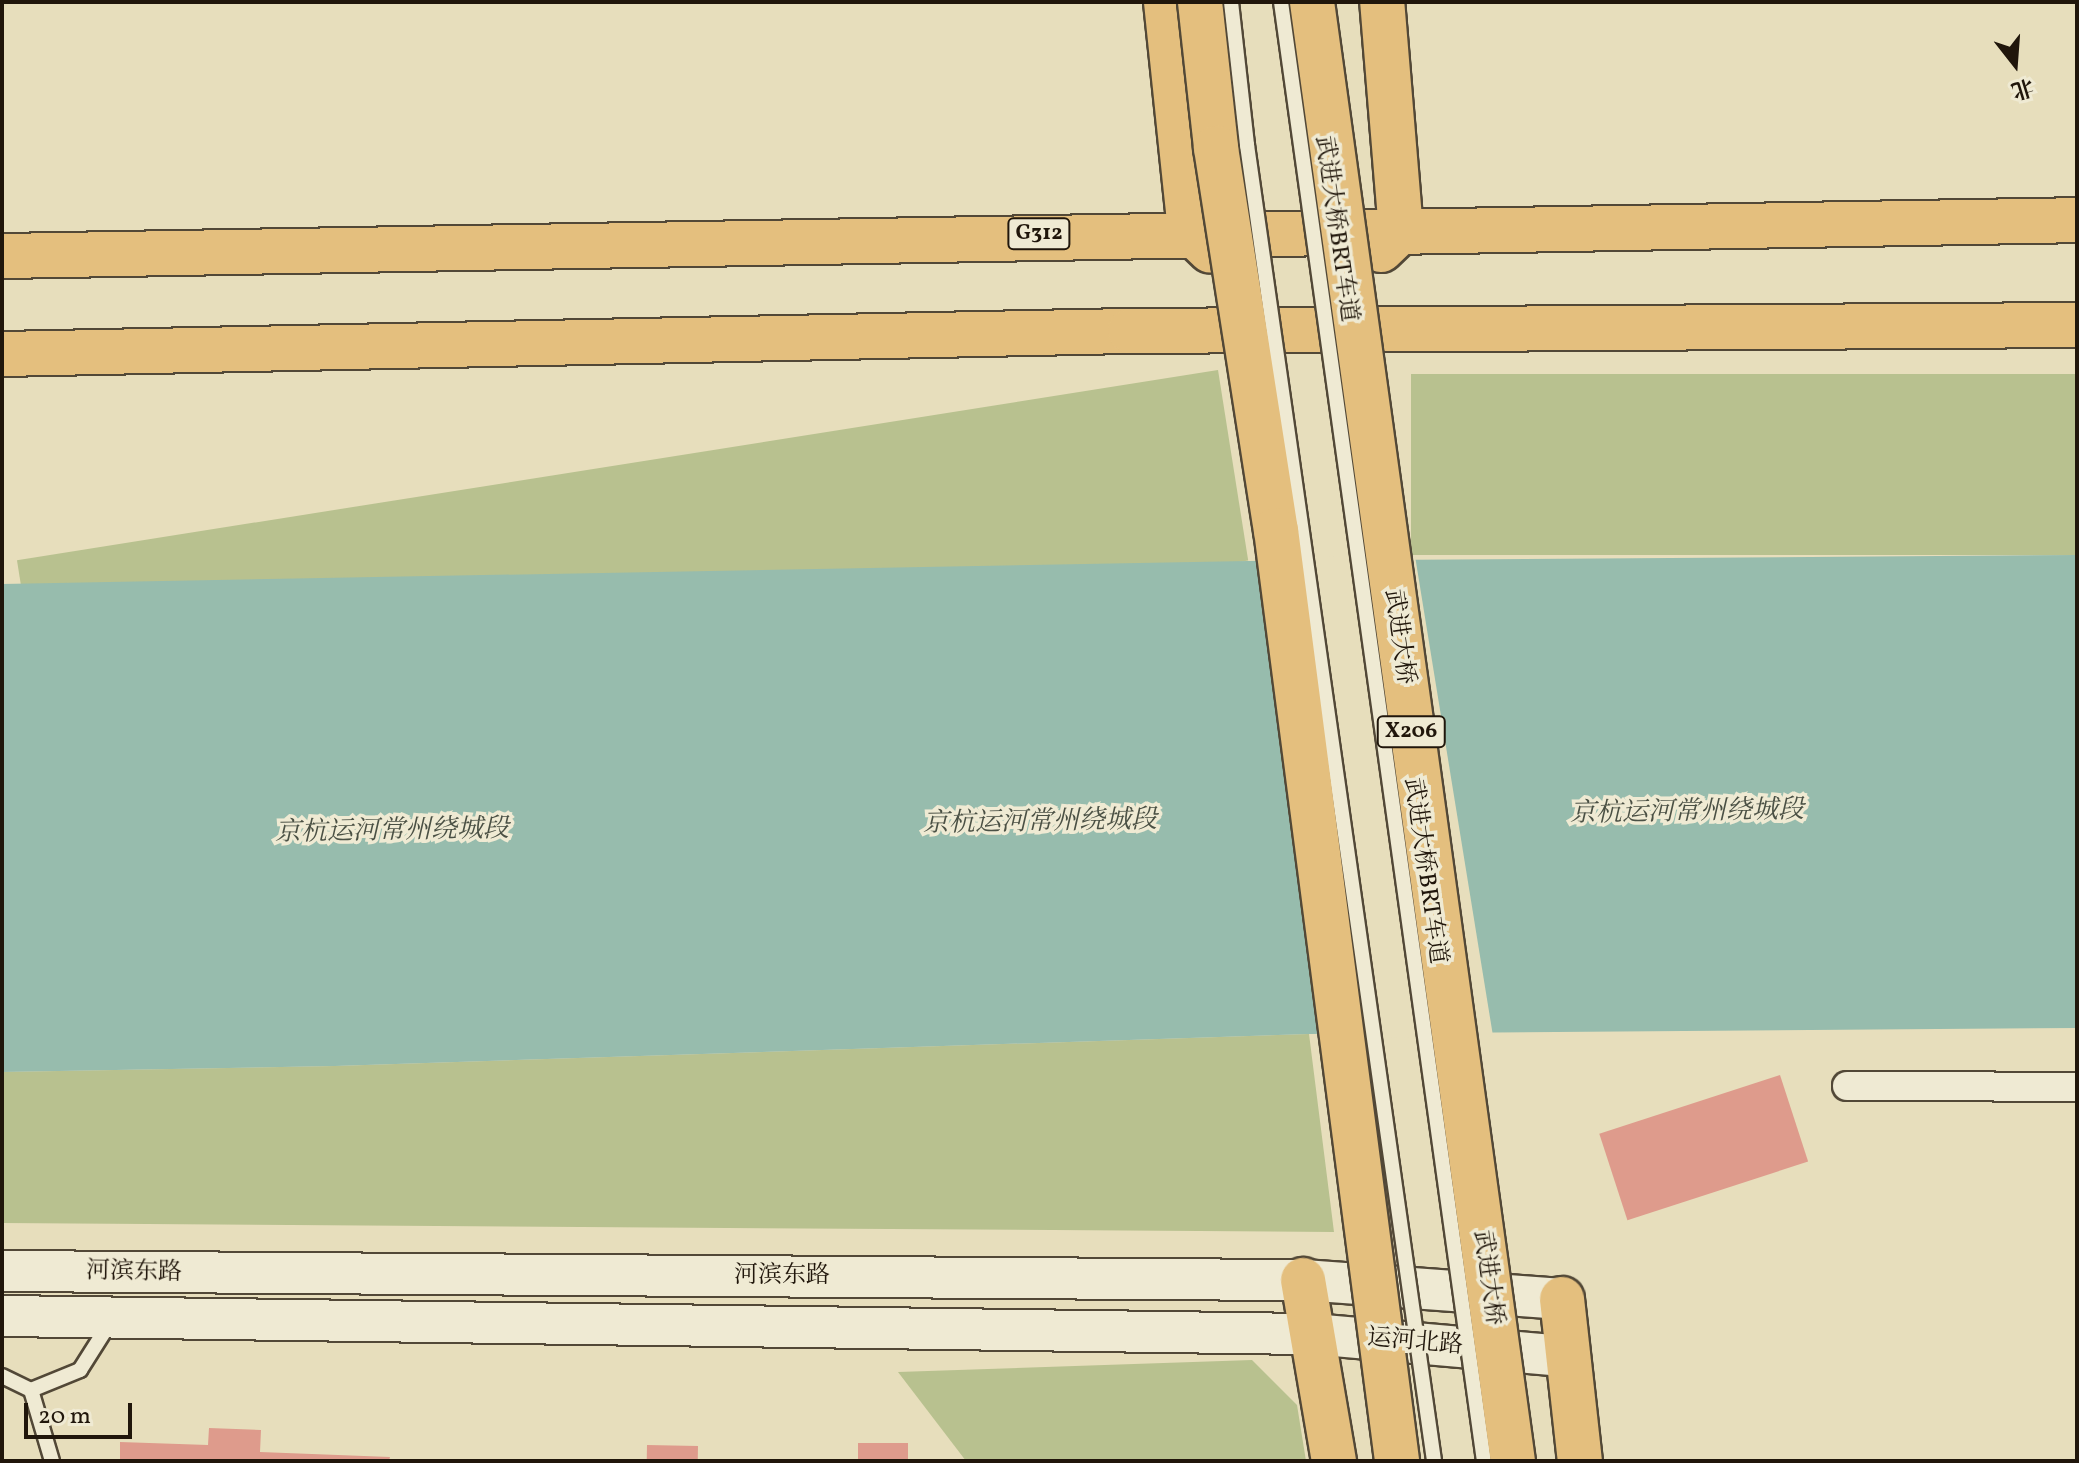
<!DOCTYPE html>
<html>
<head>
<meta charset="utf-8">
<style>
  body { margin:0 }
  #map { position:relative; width:2079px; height:1463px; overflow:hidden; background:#e7debc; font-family:Vollkorn,"Noto Serif SC",serif }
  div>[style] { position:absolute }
  .green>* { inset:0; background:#b8c18f; transform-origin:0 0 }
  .water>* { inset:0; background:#97bcad }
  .pier>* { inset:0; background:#e7debc }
  .building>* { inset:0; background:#de9b8c; transform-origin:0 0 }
  .roads { filter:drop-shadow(2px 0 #524837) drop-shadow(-2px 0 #524837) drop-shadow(0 2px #524837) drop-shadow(0 -2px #524837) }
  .lane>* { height:14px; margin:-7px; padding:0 7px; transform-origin:7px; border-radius:7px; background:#efead3 }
  .street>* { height:28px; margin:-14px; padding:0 14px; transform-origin:14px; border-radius:14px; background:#efead3 }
  .secondary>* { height:40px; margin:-20px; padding:0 20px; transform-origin:20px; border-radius:20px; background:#efead3 }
  .primary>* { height:44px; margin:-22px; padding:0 22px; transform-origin:22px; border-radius:22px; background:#e4bf7e }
  .highway>* { height:44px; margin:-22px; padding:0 22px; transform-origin:22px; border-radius:22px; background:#e4bf7e }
  .bridges { filter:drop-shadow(2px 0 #524837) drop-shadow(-2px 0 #524837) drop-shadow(0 2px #524837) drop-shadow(0 -2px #524837) }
  .lane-bridge>* { height:14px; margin:-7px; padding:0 7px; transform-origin:7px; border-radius:7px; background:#efead3 }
  .primary-bridge>* { height:44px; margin:-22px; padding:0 22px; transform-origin:22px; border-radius:22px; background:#e4bf7e }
  span { translate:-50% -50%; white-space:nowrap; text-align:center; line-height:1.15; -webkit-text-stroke:7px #efead3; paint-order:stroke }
  .shield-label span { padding:2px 6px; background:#efead3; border:2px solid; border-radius:6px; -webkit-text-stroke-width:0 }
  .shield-label { font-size:22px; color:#20160b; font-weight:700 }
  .street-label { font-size:24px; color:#20160b }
  .water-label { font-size:26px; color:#4a5044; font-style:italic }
  .frame { position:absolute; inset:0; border:4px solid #20160b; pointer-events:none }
  .north { position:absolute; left:1975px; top:24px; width:80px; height:80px; -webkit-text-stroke:6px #efead3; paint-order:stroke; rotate:163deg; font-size:22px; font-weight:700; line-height:32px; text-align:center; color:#20160b }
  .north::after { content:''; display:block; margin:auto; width:28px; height:36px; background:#20160b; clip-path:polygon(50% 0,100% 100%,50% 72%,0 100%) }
  .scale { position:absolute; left:24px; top:1403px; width:108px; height:36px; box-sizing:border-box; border:4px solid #20160b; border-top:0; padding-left:10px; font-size:24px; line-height:28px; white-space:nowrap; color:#20160b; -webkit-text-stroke:6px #efead3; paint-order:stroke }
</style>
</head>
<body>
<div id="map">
  <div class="green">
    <i style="left:1218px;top:370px;width:193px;height:1216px;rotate:81deg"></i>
    <i style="left:2077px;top:374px;width:181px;height:666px;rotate:90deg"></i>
    <i style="clip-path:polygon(1309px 1034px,1334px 1232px,2px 1223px,2px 1072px,335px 1066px)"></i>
    <i style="clip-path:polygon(1252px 1360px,1297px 1405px,1306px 1461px,966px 1461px,898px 1372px)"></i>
  </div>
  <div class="water">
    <i style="clip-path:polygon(2077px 555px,2077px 1028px,1309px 1034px,335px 1066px,2px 1072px,2px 584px,1248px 561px)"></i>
  </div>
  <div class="pier">
    <i style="clip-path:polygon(1415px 556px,1493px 1036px,1329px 1038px,1261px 557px)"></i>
  </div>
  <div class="building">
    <i style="left:1780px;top:1075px;width:91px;height:190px;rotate:72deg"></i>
    <i style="clip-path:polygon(209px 1428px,261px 1430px,260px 1452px,390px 1457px,389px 1461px,120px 1461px,120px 1442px,208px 1445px)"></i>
    <i style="left:858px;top:1443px;width:50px;height:18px"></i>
    <i style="left:647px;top:1445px;width:51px;height:16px;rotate:1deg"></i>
  </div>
  <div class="roads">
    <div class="lane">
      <i style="left:2px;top:1376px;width:32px;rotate:26deg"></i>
      <i style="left:31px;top:1390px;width:53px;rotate:-22.2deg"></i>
      <i style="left:80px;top:1370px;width:58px;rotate:-57.7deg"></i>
      <i style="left:31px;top:1390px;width:74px;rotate:73.5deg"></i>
    </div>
    <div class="street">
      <i style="left:1847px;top:1086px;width:230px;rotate:0.2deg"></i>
    </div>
    <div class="secondary">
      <i style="left:2px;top:1271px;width:1301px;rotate:0.4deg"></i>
      <i style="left:1303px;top:1280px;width:260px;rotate:4.2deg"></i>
      <i style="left:2px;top:1316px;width:1310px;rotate:0.79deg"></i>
      <i style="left:1312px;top:1334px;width:255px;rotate:5deg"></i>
    </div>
    <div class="primary">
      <i style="left:1303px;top:1280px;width:184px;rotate:80.3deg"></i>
      <i style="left:1562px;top:1299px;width:163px;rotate:83.7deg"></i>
    </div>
    <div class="highway">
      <i style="left:1166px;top:2px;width:230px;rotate:84deg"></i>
      <i style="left:1190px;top:231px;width:28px;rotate:44deg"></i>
      <i style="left:1381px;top:250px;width:28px;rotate:-44deg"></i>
      <i style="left:1401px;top:231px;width:230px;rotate:-94.7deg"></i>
      <i style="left:2px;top:256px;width:2075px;rotate:-0.99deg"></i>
      <i style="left:2px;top:354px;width:1128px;rotate:-1.17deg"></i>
      <i style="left:1130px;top:331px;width:947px;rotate:-0.36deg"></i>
    </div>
  </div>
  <div class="bridges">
    <div class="lane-bridge">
      <i style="left:1231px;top:2px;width:144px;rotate:83.6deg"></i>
      <i style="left:1247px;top:145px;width:1329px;rotate:81.91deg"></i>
      <i style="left:1281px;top:2px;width:1473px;rotate:82.08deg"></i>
    </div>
    <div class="primary-bridge">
      <i style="left:1200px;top:2px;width:147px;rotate:83.7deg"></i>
      <i style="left:1216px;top:148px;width:387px;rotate:81.1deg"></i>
      <i style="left:1276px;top:530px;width:939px;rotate:82.59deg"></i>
      <i style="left:1312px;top:2px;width:1473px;rotate:82.16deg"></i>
    </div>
  </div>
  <div class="shield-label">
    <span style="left:1039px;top:234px">G312</span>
    <span style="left:1411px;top:732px">X206</span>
  </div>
  <div class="street-label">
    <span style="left:1335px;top:229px;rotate:82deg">武进大桥BRT车道</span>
    <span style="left:1398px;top:637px;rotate:82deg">武进大桥</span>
    <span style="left:1424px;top:871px;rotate:82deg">武进大桥BRT车道</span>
    <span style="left:134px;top:1273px;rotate:1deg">河滨东路</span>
    <span style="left:782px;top:1277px">河滨东路</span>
    <span style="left:1487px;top:1278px;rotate:82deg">武进大桥</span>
    <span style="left:1415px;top:1343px;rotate:5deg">运河北路</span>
  </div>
  <div class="water-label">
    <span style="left:1687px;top:813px;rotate:-1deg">京杭运河常州绕城段</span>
    <span style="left:1040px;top:823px;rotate:-1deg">京杭运河常州绕城段</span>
    <span style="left:392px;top:832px;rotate:-1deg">京杭运河常州绕城段</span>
  </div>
  <div class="frame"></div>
  <div class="north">北</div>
  <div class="scale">20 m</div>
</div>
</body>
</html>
